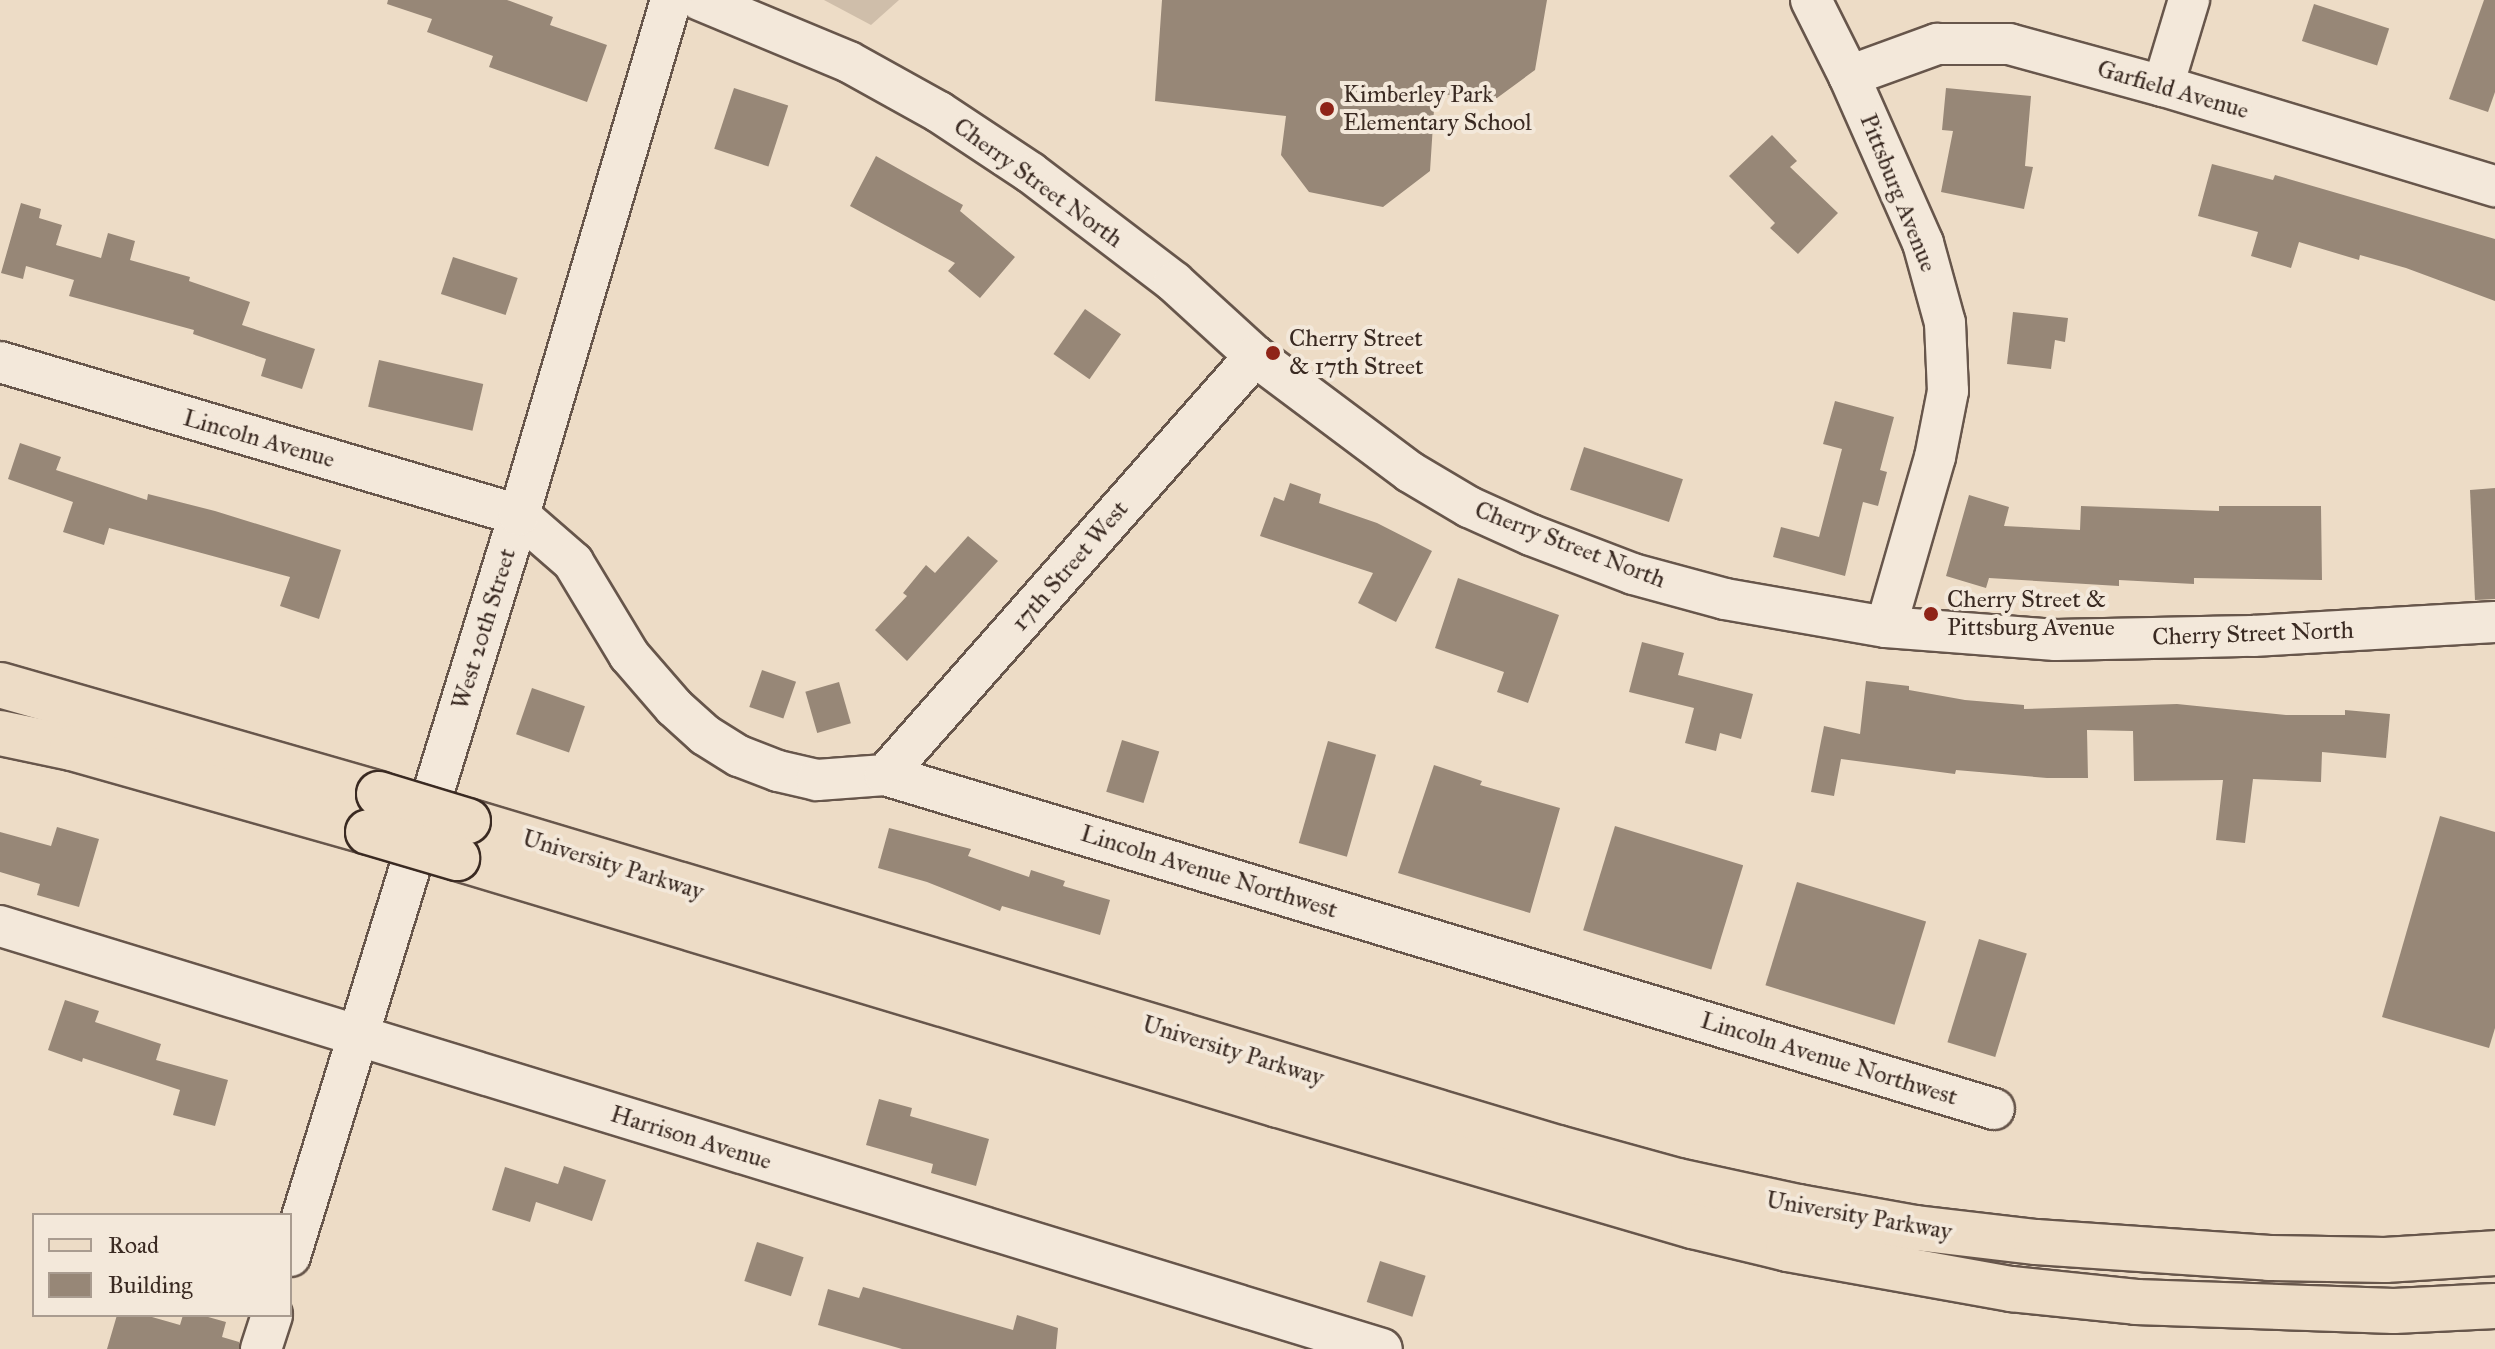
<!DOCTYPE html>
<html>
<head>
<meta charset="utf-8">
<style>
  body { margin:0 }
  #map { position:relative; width:2495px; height:1349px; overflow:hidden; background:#eddcc6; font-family:"IM FELL Great Primer",serif }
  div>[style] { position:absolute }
  .green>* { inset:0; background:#cfbeaa }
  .building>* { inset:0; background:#978777; transform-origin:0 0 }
  .roads { filter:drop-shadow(2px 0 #67564b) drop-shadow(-2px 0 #67564b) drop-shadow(0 2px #67564b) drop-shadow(0 -2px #67564b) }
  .minor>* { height:40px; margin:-20px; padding:0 20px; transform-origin:20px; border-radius:20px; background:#f3e8da }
  .major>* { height:44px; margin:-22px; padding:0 22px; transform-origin:22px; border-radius:22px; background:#eddcc6 }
  .bridges { filter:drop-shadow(2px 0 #3a2a22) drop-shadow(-2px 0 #3a2a22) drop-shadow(0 2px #3a2a22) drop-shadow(0 -2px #3a2a22) }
  .major-bridge>* { height:44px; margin:-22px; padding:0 22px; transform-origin:22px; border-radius:22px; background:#eddcc6 }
  .dots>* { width:22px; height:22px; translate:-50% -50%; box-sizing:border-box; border:4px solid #f3e8da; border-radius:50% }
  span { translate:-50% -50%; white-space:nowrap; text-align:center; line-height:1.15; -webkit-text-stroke:8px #f3e8da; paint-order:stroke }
  .street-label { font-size:24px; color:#3a2a22 }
  .poi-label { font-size:24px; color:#3a2a22 }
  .left { translate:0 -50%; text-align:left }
  .legend { position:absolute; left:32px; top:1213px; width:260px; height:104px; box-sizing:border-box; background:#f3e8da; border:2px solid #a99c90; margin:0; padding:10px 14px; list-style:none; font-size:24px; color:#3a2a22 }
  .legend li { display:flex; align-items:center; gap:16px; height:40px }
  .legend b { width:40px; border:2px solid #a99c90 }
</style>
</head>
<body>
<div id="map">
  <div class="green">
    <i style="clip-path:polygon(824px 0,899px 0,871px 25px)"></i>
  </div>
  <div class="building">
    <i style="clip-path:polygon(388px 0,507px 0,553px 17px,550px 25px,607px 45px,587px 102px,489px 67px,493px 56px,427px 32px,432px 19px,387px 4px)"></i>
    <i style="clip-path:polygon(1162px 0,1547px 0,1535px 70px,1497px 98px,1435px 94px,1430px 171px,1383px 207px,1309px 192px,1281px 155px,1286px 116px,1155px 101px)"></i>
    <i style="clip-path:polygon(2484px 0,2495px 0,2495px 92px,2488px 112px,2449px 99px)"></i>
    <i style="left:2314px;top:4px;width:79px;height:39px;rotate:18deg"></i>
    <i style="left:734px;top:88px;width:57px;height:64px;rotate:18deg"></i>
    <i style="clip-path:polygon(1946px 88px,2031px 96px,2025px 166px,2033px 167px,2024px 209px,1941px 192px,1953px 131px,1942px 130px)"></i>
    <i style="clip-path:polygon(1772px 135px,1797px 161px,1790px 167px,1838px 213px,1798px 254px,1770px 228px,1775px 223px,1729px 176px)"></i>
    <i style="clip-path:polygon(876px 156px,963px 205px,960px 211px,1015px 257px,980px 298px,948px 271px,955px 263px,850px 206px)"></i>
    <i style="clip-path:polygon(2212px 164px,2273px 180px,2275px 175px,2495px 239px,2495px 301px,2406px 268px,2360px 255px,2359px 260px,2299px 242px,2291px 268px,2251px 256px,2258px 232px,2198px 216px)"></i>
    <i style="clip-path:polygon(21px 203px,41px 209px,39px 218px,62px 225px,56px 245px,101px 258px,108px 233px,135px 241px,130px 260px,190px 277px,189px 281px,250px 302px,242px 325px,315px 349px,302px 389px,261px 376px,266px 359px,193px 334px,194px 330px,69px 296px,74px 280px,26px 266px,23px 279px,1px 273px)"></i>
    <i style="left:453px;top:257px;width:68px;height:39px;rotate:18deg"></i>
    <i style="left:1085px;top:309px;width:44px;height:55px;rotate:35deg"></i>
    <i style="clip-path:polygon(2013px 312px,2068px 318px,2065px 342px,2055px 340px,2051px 369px,2007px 364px)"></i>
    <i style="left:379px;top:360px;width:107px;height:48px;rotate:13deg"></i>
    <i style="clip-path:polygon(1835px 401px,1894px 417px,1880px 470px,1887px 472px,1878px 506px,1863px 502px,1845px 576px,1773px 557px,1781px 527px,1819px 537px,1842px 449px,1823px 444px)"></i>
    <i style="clip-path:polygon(20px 443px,61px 457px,56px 470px,147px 500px,148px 494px,215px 511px,341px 550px,319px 619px,280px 606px,290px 577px,109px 528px,104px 545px,63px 532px,73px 502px,8px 479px)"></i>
    <i style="left:1584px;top:447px;width:104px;height:45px;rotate:18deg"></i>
    <i style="clip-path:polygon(1290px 483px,1321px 494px,1319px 503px,1377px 523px,1432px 551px,1396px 622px,1358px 603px,1373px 573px,1260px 536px,1274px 497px,1284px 501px)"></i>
    <i style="clip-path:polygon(2495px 488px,2495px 599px,2475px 600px,2470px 490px)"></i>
    <i style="clip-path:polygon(1969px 495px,2009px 507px,2004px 526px,2080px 530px,2081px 506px,2219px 511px,2219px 506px,2321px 506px,2322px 580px,2194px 578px,2194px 584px,2119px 580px,2119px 586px,1989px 578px,1986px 588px,1946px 576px)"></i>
    <i style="clip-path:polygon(968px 536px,998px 561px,907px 661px,875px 630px,907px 596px,903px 593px,926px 565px,935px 573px)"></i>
    <i style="clip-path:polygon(1458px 578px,1559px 615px,1528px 703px,1497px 692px,1504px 672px,1435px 648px)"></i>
    <i style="clip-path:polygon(1642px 642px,1684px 653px,1678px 675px,1753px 694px,1741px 739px,1720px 733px,1716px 751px,1685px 743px,1694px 708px,1629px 692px)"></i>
    <i style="left:762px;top:670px;width:36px;height:39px;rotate:19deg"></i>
    <i style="clip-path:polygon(1866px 681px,1909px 686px,1909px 690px,1965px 700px,2024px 705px,2024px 709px,2177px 704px,2286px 715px,2345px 715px,2345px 710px,2390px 714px,2386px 758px,2322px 752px,2321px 782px,2253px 779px,2245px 843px,2216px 840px,2223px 780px,2134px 781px,2133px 731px,2087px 730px,2088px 778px,2047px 778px,1956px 770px,1955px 774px,1841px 759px,1834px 796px,1811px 792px,1824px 726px,1860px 734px)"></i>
    <i style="left:839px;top:682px;width:43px;height:35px;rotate:74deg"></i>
    <i style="left:532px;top:688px;width:56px;height:49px;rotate:19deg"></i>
    <i style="left:1122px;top:740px;width:39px;height:54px;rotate:17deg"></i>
    <i style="left:1328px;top:741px;width:50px;height:106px;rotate:16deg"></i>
    <i style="clip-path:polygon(1434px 765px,1482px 781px,1480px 785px,1560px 808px,1530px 913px,1398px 873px)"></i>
    <i style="clip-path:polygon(2440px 816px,2495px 832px,2495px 1028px,2489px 1048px,2382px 1017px)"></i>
    <i style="left:1615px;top:826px;width:134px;height:109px;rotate:17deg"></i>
    <i style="clip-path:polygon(57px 827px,99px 839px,79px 907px,37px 895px,40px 884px,0 872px,0 832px,51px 846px)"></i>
    <i style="clip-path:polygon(889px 828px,971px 849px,968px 856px,1029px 877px,1031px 870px,1065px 881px,1063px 886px,1110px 900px,1100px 935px,1002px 906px,1000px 911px,927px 882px,878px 868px)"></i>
    <i style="left:1797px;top:882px;width:135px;height:108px;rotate:17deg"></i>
    <i style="left:1979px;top:939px;width:50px;height:108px;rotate:17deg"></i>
    <i style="clip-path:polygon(65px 1000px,99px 1011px,95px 1022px,161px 1044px,156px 1060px,228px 1080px,215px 1126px,173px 1115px,180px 1090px,83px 1058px,82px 1062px,48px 1050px)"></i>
    <i style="clip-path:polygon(879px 1099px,912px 1108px,910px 1116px,989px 1139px,976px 1186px,931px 1173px,933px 1164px,866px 1145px)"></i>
    <i style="clip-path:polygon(564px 1166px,606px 1180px,592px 1221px,536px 1202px,530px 1222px,492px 1210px,505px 1167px,558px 1184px)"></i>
    <i style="left:757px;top:1242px;width:49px;height:41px;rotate:18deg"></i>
    <i style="left:1380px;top:1261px;width:48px;height:43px;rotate:18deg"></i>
    <i style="clip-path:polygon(863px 1287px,1013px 1330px,1017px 1315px,1058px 1328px,1056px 1349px,902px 1349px,818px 1325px,828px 1289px,859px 1298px)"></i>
    <i style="clip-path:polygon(117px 1315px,145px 1315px,180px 1325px,183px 1315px,201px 1315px,226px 1322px,222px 1337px,239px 1342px,239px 1349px,107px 1349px)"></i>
  </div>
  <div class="roads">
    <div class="minor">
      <i style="left:700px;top:0;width:161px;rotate:22.6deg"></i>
      <i style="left:849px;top:62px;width:103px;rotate:29.1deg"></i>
      <i style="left:939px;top:112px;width:110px;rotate:33.5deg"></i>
      <i style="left:1031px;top:173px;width:180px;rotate:37.3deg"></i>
      <i style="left:1174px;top:282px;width:110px;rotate:42.4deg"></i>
      <i style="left:1255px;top:356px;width:194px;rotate:36.8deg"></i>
      <i style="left:1410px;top:472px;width:69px;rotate:30.7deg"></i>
      <i style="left:1469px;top:507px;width:68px;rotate:24.3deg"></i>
      <i style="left:1531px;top:535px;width:109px;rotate:20.9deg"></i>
      <i style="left:1633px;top:574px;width:95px;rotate:15.2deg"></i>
      <i style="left:1725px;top:599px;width:163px;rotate:9.9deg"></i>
      <i style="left:1886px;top:627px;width:170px;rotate:4.4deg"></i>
      <i style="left:2056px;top:640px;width:197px;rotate:-1.2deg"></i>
      <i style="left:2253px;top:636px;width:242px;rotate:-3.3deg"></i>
      <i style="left:1811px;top:0;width:85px;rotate:63.4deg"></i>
      <i style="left:1849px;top:76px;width:183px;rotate:66.1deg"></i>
      <i style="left:1923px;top:243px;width:83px;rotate:74.6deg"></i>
      <i style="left:1945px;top:323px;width:68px;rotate:87.5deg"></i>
      <i style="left:1948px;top:391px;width:67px;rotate:101.1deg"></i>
      <i style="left:1935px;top:457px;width:177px;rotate:106.1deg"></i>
      <i style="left:1849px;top:76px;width:94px;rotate:-20deg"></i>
      <i style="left:1937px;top:44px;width:72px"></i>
      <i style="left:2009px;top:44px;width:160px;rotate:15.3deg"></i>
      <i style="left:2163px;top:86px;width:347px;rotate:16.8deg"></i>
      <i style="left:2163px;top:86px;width:90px;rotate:-73.2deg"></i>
      <i style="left:0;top:362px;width:541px;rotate:16.43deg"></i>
      <i style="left:519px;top:515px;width:72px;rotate:41deg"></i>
      <i style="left:573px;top:562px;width:109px;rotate:58.9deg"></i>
      <i style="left:629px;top:655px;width:69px;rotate:49.1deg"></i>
      <i style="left:674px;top:707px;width:42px;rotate:42.1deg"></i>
      <i style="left:705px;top:735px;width:40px;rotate:32deg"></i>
      <i style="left:739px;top:756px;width:42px;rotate:21deg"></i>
      <i style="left:778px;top:771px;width:40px;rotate:13deg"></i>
      <i style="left:817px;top:780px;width:68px;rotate:-4.2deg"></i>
      <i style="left:885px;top:775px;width:1158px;rotate:16.76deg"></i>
      <i style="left:885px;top:775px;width:559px;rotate:-48.55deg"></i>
      <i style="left:0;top:926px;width:1445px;rotate:17.02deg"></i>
      <i style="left:290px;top:1256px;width:776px;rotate:-72.83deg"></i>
      <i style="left:519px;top:515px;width:537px;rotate:-73.56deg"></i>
      <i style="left:261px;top:1349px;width:36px;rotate:-72deg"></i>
    </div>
    <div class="major">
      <i style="left:0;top:685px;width:394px;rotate:16deg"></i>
      <i style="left:0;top:733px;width:74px;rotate:11.8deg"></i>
      <i style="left:72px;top:748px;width:308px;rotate:15.8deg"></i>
      <i style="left:468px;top:821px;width:1138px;rotate:16.7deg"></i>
      <i style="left:1558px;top:1148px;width:124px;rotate:15.4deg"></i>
      <i style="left:1678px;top:1181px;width:123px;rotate:12.2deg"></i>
      <i style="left:1798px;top:1207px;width:120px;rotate:10.1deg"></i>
      <i style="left:1916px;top:1228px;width:121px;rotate:6.7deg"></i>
      <i style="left:2036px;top:1242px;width:234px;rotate:3.9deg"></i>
      <i style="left:2269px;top:1258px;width:116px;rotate:1deg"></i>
      <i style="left:2385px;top:1260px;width:110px;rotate:-3.6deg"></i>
      <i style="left:457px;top:858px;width:857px;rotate:16.74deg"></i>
      <i style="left:1278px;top:1105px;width:432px;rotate:16.3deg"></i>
      <i style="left:1693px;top:1226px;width:98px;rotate:13.6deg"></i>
      <i style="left:1788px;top:1249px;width:227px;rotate:10.2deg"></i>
      <i style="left:2011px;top:1289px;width:126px;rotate:5.9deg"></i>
      <i style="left:2136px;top:1302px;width:258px;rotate:2deg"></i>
      <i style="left:2394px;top:1311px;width:101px;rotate:-2.8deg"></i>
    </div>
  </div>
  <div class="bridges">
    <div class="major-bridge">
      <i style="left:379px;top:794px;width:93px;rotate:16.9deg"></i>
      <i style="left:368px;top:832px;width:93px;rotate:16.3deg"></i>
    </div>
  </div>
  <div class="dots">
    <i style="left:1327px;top:109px;background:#8f2418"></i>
    <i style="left:1273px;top:353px;background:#8f2418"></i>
    <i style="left:1931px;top:614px;background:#8f2418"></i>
  </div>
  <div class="street-label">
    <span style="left:2173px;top:90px;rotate:16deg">Garfield Avenue</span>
    <span style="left:1038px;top:183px;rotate:36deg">Cherry Street North</span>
    <span style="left:1898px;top:193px;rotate:68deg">Pittsburg Avenue</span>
    <span style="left:259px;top:439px;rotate:16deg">Lincoln Avenue</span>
    <span style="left:1570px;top:545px;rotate:21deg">Cherry Street North</span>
    <span style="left:1070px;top:566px;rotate:-49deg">17th Street West</span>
    <span style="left:484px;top:629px;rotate:-73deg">West 20th Street</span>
    <span style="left:2253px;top:634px;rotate:-2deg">Cherry Street North</span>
    <span style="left:613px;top:865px;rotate:17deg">University Parkway</span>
    <span style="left:1209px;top:872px;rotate:17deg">Lincoln Avenue Northwest</span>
    <span style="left:1233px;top:1051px;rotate:17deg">University Parkway</span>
    <span style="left:1829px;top:1059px;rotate:17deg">Lincoln Avenue Northwest</span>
    <span style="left:691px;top:1138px;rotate:17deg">Harrison Avenue</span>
    <span style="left:1859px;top:1216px;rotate:10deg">University Parkway</span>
  </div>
  <div class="poi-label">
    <span class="left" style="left:1343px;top:109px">Kimberley Park<br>Elementary School</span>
    <span class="left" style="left:1289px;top:353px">Cherry Street<br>&amp; 17th Street</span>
    <span class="left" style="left:1947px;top:614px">Cherry Street &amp;<br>Pittsburg Avenue</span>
  </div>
  <ul class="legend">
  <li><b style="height:10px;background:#eddcc6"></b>Road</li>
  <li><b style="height:22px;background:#978777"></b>Building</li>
  </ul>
</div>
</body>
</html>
